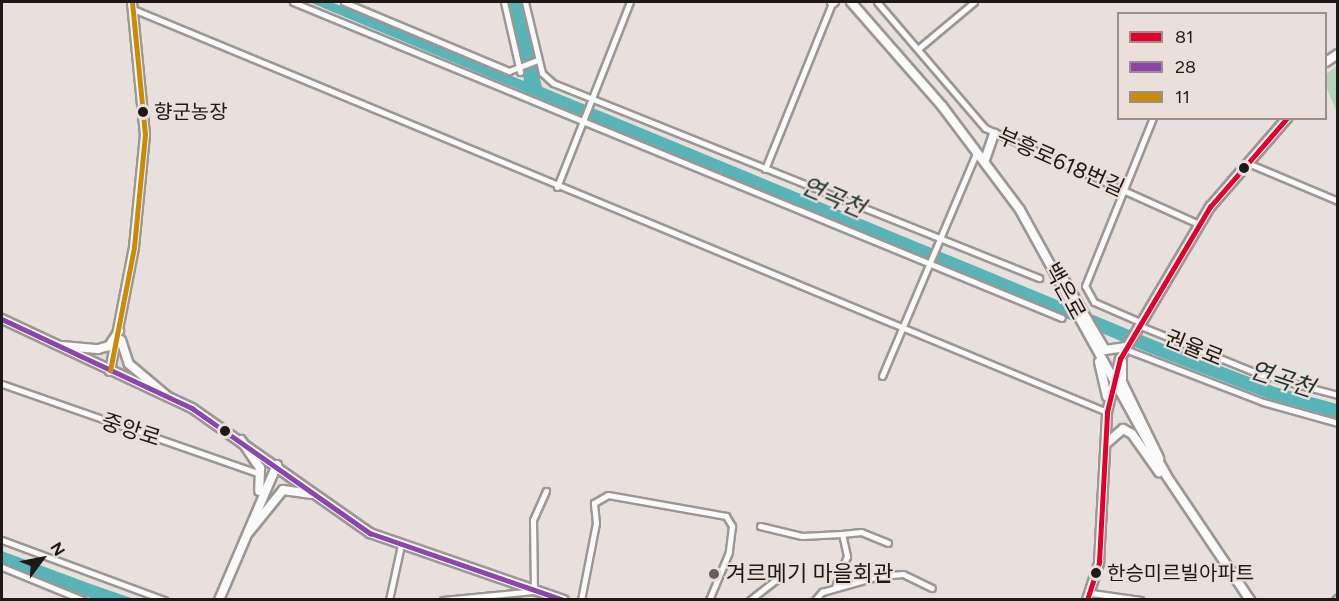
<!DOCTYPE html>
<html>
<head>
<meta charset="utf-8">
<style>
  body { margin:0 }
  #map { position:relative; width:1339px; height:601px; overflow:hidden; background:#e7e0dd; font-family:Figtree,"Noto Sans KR",sans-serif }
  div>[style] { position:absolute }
  .green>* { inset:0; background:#b3d5b6 }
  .water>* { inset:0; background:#58b4b6 }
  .roads { filter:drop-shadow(2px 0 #9c9694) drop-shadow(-2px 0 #9c9694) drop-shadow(0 2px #9c9694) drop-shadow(0 -2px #9c9694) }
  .street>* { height:5px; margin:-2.5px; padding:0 2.5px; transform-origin:2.5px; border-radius:2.5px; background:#fbfafa }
  .secondary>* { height:8px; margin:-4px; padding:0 4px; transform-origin:4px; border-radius:4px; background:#fbfafa }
  .bus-1>* { height:4.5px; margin:-2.25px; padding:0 2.25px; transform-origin:2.25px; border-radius:2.25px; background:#e4002b }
  .bus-2>* { height:4.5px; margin:-2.25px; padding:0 2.25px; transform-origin:2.25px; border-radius:2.25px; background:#8e44ad }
  .bus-3>* { height:4.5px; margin:-2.25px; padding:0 2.25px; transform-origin:2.25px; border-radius:2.25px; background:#cc8a05 }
  .dots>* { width:16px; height:16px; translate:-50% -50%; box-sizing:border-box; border:3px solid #ebdfd9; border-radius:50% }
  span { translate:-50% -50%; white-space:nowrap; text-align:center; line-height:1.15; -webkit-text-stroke:4.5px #ebdfd9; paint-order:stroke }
  .bus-label { font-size:20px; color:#1e1917 }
  .left { translate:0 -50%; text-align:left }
  .street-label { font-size:22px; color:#1e1917 }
  .poi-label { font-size:22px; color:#1e1917 }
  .water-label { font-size:24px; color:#1e3434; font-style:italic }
  .frame { position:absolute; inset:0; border:3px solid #1e1917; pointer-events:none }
  .legend { position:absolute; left:1117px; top:12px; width:210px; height:108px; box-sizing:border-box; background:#ebdfd9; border:2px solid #99908b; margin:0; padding:8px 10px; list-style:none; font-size:18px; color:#1e1917 }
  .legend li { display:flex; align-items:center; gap:12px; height:30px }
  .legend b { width:30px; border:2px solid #99908b }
  .north { position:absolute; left:12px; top:529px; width:60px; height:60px; -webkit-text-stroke:4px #ebdfd9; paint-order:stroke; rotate:58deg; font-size:16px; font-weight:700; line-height:24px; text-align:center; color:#1e1917 }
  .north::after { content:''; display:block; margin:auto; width:21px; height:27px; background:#1e1917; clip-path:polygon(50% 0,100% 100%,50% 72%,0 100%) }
</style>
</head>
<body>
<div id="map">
  <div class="green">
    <i style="clip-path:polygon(1337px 66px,1337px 113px,1326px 86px,1326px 74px)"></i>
  </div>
  <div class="water">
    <i style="clip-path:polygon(309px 2px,331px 2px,524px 81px,509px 2px,521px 2px,542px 87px,1166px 345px,1275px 387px,1337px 404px,1337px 418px,1269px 399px,1147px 352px)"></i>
    <i style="clip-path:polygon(2px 551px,88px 583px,134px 599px,93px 599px,2px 563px)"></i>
  </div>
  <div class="roads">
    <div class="street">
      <i style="left:293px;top:2px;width:831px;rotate:22.34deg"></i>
      <i style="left:344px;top:2px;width:179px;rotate:22.7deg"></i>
      <i style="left:509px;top:71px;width:31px;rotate:-21deg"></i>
      <i style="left:504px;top:2px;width:72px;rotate:77.1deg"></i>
      <i style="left:525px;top:2px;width:73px;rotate:76.5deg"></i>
      <i style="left:542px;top:73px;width:15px;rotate:42deg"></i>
      <i style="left:553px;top:83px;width:524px;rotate:21.86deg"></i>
      <i style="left:877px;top:2px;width:166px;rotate:49.4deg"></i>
      <i style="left:985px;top:128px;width:235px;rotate:24.2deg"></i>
      <i style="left:133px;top:9px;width:1054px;rotate:22.48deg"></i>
      <i style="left:919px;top:48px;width:72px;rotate:-39.9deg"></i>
      <i style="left:1250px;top:164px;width:95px;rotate:22.8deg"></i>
      <i style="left:765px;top:169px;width:179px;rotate:-68deg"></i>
      <i style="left:557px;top:187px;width:199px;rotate:-68.5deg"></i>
      <i style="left:1140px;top:322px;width:50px;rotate:-156.5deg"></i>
      <i style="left:1094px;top:302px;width:18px;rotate:-119deg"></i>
      <i style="left:1085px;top:286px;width:181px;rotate:-68deg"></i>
      <i style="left:1138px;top:325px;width:134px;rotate:22deg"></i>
      <i style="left:1262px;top:375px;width:79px;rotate:14.7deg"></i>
      <i style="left:1125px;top:349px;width:148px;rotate:21deg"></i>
      <i style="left:1263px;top:402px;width:78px;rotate:15.6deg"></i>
      <i style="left:882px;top:376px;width:244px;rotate:-67.1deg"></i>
      <i style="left:2px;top:384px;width:274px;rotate:19.2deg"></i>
      <i style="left:760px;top:526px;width:43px;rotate:13.4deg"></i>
      <i style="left:802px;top:536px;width:40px;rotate:-2.9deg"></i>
      <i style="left:842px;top:534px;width:23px;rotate:77deg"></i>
      <i style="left:847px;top:556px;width:34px;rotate:111deg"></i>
      <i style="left:842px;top:534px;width:19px;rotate:-6deg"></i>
      <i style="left:861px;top:532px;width:29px;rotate:22deg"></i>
      <i style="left:2px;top:540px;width:173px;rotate:20.3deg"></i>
      <i style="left:2px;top:567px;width:87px;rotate:22.2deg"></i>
      <i style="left:1091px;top:593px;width:50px;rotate:8deg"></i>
      <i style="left:389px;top:600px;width:56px;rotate:-77.7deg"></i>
      <i style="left:443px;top:600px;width:91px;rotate:-5.6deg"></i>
      <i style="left:534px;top:591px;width:71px;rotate:-90.8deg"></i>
      <i style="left:533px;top:520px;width:32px;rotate:-66deg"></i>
      <i style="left:581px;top:600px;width:78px;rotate:-79deg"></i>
      <i style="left:596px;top:523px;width:20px;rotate:-96deg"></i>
      <i style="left:594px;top:503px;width:16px;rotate:-30deg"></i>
      <i style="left:608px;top:495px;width:120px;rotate:10.1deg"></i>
      <i style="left:726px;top:516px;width:12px;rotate:59deg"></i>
      <i style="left:732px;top:526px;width:26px;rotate:97deg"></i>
      <i style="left:729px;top:552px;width:52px;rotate:112.6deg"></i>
      <i style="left:750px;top:600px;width:36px;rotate:-38deg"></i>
      <i style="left:815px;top:600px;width:11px;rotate:-49deg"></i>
      <i style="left:822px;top:592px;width:59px;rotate:-15.7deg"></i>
      <i style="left:879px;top:576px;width:24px;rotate:-5deg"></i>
      <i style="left:903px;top:574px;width:32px;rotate:26deg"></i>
      <i style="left:1335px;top:600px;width:4px;rotate:-45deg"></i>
    </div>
    <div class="secondary">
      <i style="left:851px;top:2px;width:138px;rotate:48.8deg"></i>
      <i style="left:942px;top:106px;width:130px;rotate:53.1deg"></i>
      <i style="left:1020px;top:210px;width:303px;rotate:61.1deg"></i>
      <i style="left:1166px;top:475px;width:151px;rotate:56.1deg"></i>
      <i style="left:832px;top:3px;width:2px;rotate:-27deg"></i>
      <i style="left:1326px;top:62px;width:14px;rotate:-34deg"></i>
      <i style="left:985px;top:160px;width:28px;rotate:-71deg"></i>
      <i style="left:1064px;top:280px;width:81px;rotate:59.6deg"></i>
      <i style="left:1105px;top:350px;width:21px;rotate:-8deg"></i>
      <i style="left:2px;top:319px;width:210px;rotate:25.1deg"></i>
      <i style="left:192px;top:408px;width:218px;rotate:35.1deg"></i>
      <i style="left:370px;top:533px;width:205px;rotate:19.1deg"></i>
      <i style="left:121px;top:340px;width:25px;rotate:72deg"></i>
      <i style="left:129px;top:364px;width:50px;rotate:40.1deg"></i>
      <i style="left:62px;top:346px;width:36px;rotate:5deg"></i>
      <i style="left:98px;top:349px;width:11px;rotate:-15deg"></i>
      <i style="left:109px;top:346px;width:18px;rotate:-56deg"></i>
      <i style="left:1099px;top:362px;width:35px;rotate:77deg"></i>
      <i style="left:1122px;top:362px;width:20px;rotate:90deg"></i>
      <i style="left:1122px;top:382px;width:85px;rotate:64deg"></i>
      <i style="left:110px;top:371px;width:126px;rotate:-79deg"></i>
      <i style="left:134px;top:247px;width:113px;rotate:-84.4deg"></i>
      <i style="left:145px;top:135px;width:134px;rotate:-95.6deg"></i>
      <i style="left:241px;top:440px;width:34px;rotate:56deg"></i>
      <i style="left:260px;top:468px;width:23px;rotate:92deg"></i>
      <i style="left:1108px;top:442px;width:20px;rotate:-41deg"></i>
      <i style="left:1123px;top:429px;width:10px;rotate:29deg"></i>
      <i style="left:1132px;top:434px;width:47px;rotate:54.6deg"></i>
      <i style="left:249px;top:532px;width:54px;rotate:-51deg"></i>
      <i style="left:283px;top:490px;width:29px;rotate:8deg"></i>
      <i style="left:219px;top:600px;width:147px;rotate:-66.8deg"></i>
      <i style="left:1087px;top:600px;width:40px;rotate:-72deg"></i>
      <i style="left:1099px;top:562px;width:150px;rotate:-86.9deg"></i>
      <i style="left:1107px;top:412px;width:55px;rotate:-76.2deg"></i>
      <i style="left:1120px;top:359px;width:177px;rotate:-59.4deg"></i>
      <i style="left:1210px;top:207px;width:118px;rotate:-49.1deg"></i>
    </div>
  </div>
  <div class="bus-1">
    <i style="left:1087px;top:600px;width:40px;rotate:-72deg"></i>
    <i style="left:1099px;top:562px;width:150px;rotate:-86.9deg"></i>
    <i style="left:1107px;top:412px;width:55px;rotate:-76.2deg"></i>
    <i style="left:1120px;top:359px;width:177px;rotate:-59.4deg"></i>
    <i style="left:1210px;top:207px;width:118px;rotate:-49.1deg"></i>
  </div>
  <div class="bus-2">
    <i style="left:2px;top:319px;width:210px;rotate:25.1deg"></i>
    <i style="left:192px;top:408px;width:218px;rotate:35.1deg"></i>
    <i style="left:370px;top:533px;width:205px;rotate:19.1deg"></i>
  </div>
  <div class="bus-3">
    <i style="left:110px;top:371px;width:126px;rotate:-79deg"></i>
    <i style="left:134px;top:247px;width:113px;rotate:-84.4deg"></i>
    <i style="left:145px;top:135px;width:134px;rotate:-95.6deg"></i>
  </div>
  <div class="dots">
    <i style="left:143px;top:112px;background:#1e1917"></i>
    <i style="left:1244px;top:168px;background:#1e1917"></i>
    <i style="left:225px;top:431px;background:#1e1917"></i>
    <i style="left:1096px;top:573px;background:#1e1917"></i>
    <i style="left:714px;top:574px;background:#645f5c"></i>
  </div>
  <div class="bus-label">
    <span class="left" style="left:154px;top:112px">향군농장</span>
    <span class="left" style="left:1107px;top:573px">한승미르빌아파트</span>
  </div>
  <div class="street-label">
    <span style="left:1061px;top:162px;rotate:24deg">부흥로618번길</span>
    <span style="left:1065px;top:291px;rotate:61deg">백은로</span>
    <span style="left:1194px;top:348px;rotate:22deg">권율로</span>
    <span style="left:131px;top:430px;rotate:18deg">중앙로</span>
  </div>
  <div class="poi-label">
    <span class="left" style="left:726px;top:574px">겨르메기 마을회관</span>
  </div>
  <div class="water-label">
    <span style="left:833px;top:197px;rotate:23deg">연곡천</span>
    <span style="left:1282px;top:379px;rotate:18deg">연곡천</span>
  </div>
  <div class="frame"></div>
  <ul class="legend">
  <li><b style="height:8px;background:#e4002b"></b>81</li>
  <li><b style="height:8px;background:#8e44ad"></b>28</li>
  <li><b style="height:8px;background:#cc8a05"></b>11</li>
  </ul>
  <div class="north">N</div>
</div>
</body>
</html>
